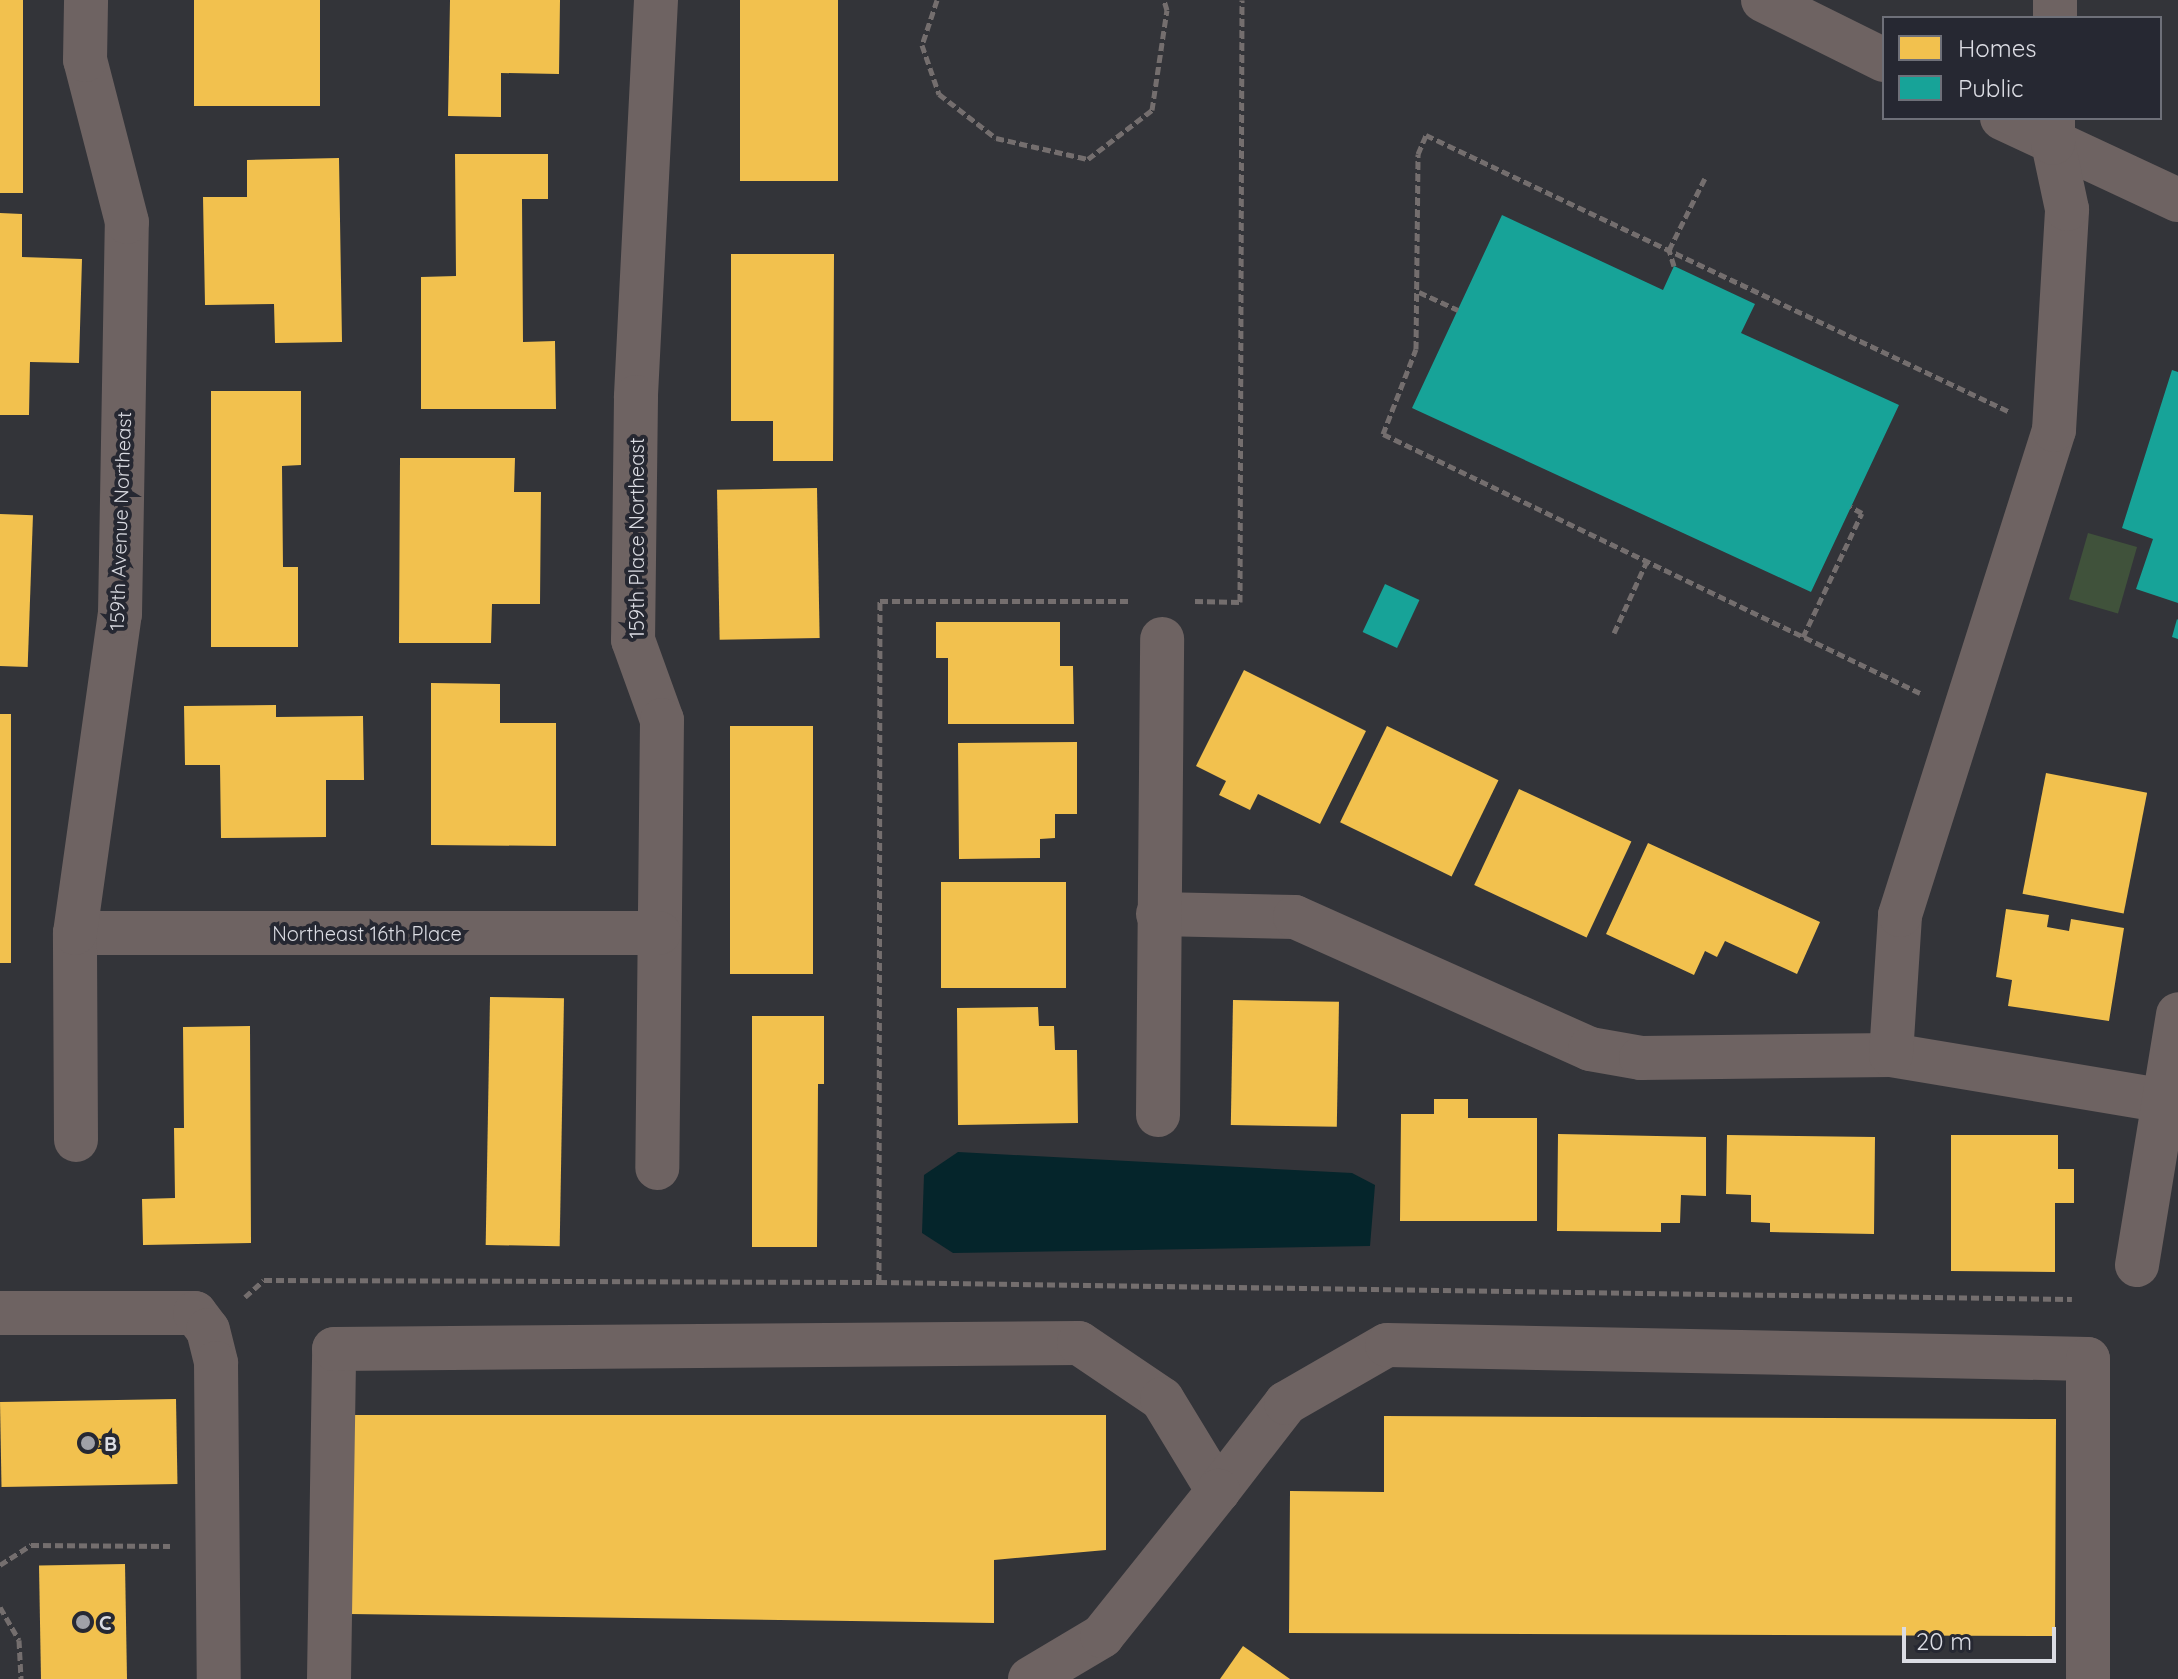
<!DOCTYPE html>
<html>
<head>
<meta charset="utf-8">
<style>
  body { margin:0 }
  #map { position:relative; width:2178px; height:1679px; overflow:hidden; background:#333439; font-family:Quicksand,sans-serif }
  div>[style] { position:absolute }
  .green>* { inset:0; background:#40523b; transform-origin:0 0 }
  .water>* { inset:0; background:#05252b }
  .homes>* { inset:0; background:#f2c14e; transform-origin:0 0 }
  .public>* { inset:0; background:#17a398; transform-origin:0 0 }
  .path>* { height:5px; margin-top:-2.5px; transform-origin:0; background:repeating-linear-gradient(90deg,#746e6e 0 8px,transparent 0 12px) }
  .minor>* { height:44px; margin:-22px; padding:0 22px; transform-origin:22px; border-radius:22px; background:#6e6362 }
  .dots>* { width:22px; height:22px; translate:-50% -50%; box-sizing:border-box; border:4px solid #262832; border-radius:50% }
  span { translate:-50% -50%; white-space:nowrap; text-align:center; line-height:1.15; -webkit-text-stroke:8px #262832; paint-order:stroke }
  .street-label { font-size:20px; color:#dbdce3 }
  .poi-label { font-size:20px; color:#dbdce3; font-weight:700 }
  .left { translate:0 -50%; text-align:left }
  .legend { position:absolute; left:1882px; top:16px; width:280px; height:104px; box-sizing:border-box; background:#262832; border:2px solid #6e7079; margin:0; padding:10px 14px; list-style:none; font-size:24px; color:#dbdce3 }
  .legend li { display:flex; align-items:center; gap:16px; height:40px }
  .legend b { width:40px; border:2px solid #6e7079 }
  .scale { position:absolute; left:1902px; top:1627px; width:154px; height:36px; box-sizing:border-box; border:4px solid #dbdce3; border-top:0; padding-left:10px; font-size:24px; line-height:28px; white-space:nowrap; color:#dbdce3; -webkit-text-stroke:6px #262832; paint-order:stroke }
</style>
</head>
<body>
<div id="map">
  <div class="green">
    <i style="left:2088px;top:533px;width:51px;height:69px;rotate:16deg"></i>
  </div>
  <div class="water">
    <i style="clip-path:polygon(958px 1152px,1352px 1173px,1375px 1185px,1370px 1246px,953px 1253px,922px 1233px,924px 1175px)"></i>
  </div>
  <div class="homes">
    <i style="left:0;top:0;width:23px;height:193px"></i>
    <i style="left:194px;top:0;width:126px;height:106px"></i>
    <i style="clip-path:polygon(450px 0,560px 0,559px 74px,501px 73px,501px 117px,448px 116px)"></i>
    <i style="left:740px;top:0;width:98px;height:181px"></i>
    <i style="clip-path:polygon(455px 154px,548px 154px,548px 199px,522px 199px,523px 342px,555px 341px,556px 409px,421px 409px,421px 277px,456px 276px)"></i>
    <i style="clip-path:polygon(339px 158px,342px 342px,275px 343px,274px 304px,205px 305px,203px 197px,247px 197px,247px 160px)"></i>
    <i style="clip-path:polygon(0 213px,22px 214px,22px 257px,82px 259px,79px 363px,30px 362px,29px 415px,0 415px)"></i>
    <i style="clip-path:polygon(731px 254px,834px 254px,833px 461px,773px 461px,773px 421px,731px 421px)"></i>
    <i style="clip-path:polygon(211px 391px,301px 391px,301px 465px,282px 466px,283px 567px,298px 567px,298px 647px,211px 647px)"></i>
    <i style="clip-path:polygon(400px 458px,515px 458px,514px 492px,541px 492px,540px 604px,492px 604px,491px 643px,399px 643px)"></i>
    <i style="left:817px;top:488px;width:150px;height:100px;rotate:89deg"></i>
    <i style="left:0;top:514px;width:33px;height:152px;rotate:2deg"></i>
    <i style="clip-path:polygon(936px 622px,1060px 622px,1060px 666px,1073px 666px,1074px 724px,948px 724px,948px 658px,936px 658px)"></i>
    <i style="clip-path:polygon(1244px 670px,1366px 731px,1320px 824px,1258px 794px,1250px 810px,1219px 795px,1226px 781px,1196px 766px)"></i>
    <i style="clip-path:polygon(431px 683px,500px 684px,500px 723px,556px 723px,556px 846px,431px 845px)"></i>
    <i style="clip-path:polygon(276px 705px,276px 717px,363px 716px,364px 780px,326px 780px,326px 837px,221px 838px,220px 765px,185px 765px,184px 706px)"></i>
    <i style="left:0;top:714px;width:11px;height:249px"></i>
    <i style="left:730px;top:726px;width:83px;height:248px"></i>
    <i style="left:1387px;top:726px;width:124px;height:107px;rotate:26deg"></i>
    <i style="clip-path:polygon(1077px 742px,1077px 814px,1055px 814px,1055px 838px,1040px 839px,1040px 858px,959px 859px,958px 743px)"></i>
    <i style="left:2046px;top:773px;width:103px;height:123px;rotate:11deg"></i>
    <i style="left:1519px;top:789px;width:124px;height:106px;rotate:25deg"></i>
    <i style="clip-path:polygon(1648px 843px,1820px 922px,1797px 974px,1725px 941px,1717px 957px,1705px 951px,1694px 975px,1606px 934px)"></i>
    <i style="left:941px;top:882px;width:125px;height:106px"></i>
    <i style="clip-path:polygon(2006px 909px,2049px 915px,2047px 927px,2069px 931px,2071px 919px,2124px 928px,2109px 1021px,2008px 1006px,2012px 980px,1996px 977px)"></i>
    <i style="left:490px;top:997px;width:74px;height:248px;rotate:1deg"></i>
    <i style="left:1233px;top:1000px;width:106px;height:125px;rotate:1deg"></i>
    <i style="clip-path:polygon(1038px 1007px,1039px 1026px,1054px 1026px,1055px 1050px,1077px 1050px,1078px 1123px,958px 1125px,957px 1008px)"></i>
    <i style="clip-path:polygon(752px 1016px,824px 1016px,824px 1084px,818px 1084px,817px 1247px,752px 1247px)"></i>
    <i style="clip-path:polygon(250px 1026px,251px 1243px,143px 1245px,142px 1199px,175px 1198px,174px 1128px,184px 1128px,183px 1027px)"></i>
    <i style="clip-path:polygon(1434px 1099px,1468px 1099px,1468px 1118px,1537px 1118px,1537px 1221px,1400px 1221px,1401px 1114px,1434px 1114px)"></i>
    <i style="clip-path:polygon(1558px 1134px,1706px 1137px,1706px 1196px,1681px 1195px,1680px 1223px,1661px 1223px,1661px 1232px,1557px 1231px)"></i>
    <i style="clip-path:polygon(1727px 1135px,1875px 1137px,1874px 1234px,1770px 1232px,1770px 1223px,1751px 1222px,1751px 1195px,1726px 1194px)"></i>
    <i style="clip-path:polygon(1951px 1135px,2058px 1135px,2058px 1169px,2074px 1169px,2074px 1203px,2055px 1203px,2055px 1272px,1951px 1271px)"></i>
    <i style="left:176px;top:1399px;width:85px;height:176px;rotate:89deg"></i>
    <i style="clip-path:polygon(353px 1415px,1106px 1415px,1106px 1550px,994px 1560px,994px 1623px,350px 1614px)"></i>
    <i style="clip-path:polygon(1384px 1416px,2056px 1419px,2055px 1636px,1289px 1633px,1290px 1491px,1384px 1492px)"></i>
    <i style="left:125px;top:1564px;width:115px;height:86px;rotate:89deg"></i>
    <i style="clip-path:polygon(1243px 1646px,1290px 1679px,1220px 1679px)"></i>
  </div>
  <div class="public">
    <i style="clip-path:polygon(1502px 215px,1663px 290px,1674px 266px,1755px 304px,1741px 333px,1899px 405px,1811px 592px,1412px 408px)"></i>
    <i style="clip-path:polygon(2172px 370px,2178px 372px,2178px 603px,2136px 589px,2153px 539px,2122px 528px)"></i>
    <i style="left:1385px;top:584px;width:38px;height:53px;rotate:25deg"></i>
    <i style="clip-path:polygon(2177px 619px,2178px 620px,2178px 639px,2172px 637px)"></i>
  </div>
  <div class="path">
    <i style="left:937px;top:0;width:47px;rotate:108.4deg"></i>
    <i style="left:922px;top:45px;width:52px;rotate:70.9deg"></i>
    <i style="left:939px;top:94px;width:72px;rotate:37.7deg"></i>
    <i style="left:996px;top:138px;width:94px;rotate:12.9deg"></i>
    <i style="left:1088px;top:159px;width:81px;rotate:-37.4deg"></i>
    <i style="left:1152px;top:110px;width:101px;rotate:-81.5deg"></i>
    <i style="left:1167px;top:10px;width:10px;rotate:-107deg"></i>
    <i style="left:1674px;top:266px;width:17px;rotate:-107deg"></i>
    <i style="left:1669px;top:250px;width:80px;rotate:-63.4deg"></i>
    <i style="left:1419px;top:292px;width:43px;rotate:24.8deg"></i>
    <i style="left:1195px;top:601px;width:45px;rotate:1.3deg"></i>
    <i style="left:1240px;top:602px;width:602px;rotate:-89.81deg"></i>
    <i style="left:1614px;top:633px;width:77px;rotate:-65.4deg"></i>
    <i style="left:1803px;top:637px;width:137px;rotate:-64.6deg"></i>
    <i style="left:1862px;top:513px;width:13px;rotate:-151deg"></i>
    <i style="left:1920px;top:693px;width:596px;rotate:-154.25deg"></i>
    <i style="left:1383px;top:434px;width:91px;rotate:-68.8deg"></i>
    <i style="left:1416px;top:349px;width:195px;rotate:-89.4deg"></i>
    <i style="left:1418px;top:154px;width:21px;rotate:-67deg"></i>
    <i style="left:1426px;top:135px;width:644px;rotate:25.37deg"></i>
    <i style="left:879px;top:1282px;width:1193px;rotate:0.82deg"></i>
    <i style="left:245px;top:1297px;width:25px;rotate:-42deg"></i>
    <i style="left:264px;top:1280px;width:615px;rotate:0.19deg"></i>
    <i style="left:879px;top:1282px;width:681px;rotate:-89.92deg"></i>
    <i style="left:880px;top:601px;width:249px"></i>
    <i style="left:0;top:1565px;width:37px;rotate:-33deg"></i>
    <i style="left:31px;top:1545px;width:139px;rotate:0.4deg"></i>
    <i style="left:0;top:1607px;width:38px;rotate:60deg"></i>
    <i style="left:19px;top:1640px;width:39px;rotate:87deg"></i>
  </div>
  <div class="minor">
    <i style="left:656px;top:0;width:398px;rotate:92.9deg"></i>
    <i style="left:636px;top:397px;width:243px;rotate:90.7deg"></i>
    <i style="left:633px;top:640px;width:85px;rotate:70.1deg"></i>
    <i style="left:662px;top:720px;width:448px;rotate:90.6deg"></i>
    <i style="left:1763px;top:0;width:135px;rotate:26.4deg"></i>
    <i style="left:2055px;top:18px;width:18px;rotate:-90deg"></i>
    <i style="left:2002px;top:118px;width:194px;rotate:25deg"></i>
    <i style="left:1158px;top:914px;width:137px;rotate:1.3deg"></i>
    <i style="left:1295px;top:917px;width:323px;rotate:24.1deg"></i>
    <i style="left:1590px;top:1049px;width:52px;rotate:10deg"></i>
    <i style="left:1641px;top:1058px;width:250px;rotate:-0.7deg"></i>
    <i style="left:1891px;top:1055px;width:274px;rotate:9.5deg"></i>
    <i style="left:75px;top:933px;width:584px"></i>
    <i style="left:1891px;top:1055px;width:140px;rotate:-86.3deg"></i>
    <i style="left:1900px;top:915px;width:509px;rotate:-72.38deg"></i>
    <i style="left:2054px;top:430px;width:221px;rotate:-86.6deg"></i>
    <i style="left:2067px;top:209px;width:67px;rotate:-102deg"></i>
    <i style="left:2053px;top:143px;width:25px;rotate:-90deg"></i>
    <i style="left:1158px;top:1115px;width:476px;rotate:-89.5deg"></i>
    <i style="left:76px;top:1140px;width:207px;rotate:-90.3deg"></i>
    <i style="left:75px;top:933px;width:322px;rotate:-82deg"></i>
    <i style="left:120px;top:614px;width:392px;rotate:-89deg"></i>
    <i style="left:127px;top:222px;width:167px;rotate:-104.5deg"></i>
    <i style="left:85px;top:60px;width:60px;rotate:-89deg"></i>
    <i style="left:2137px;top:1265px;width:254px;rotate:-80.7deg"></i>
    <i style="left:0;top:1313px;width:195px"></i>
    <i style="left:195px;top:1313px;width:21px;rotate:53deg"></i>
    <i style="left:208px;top:1330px;width:34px;rotate:76deg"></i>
    <i style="left:216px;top:1363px;width:316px;rotate:89.5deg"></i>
    <i style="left:329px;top:1679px;width:330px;rotate:-89.1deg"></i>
    <i style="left:334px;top:1349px;width:745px;rotate:-0.46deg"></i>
    <i style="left:1079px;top:1343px;width:100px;rotate:34deg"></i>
    <i style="left:1162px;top:1399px;width:108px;rotate:58.7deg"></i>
    <i style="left:1218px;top:1491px;width:111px;rotate:-52.3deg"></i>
    <i style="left:1286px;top:1403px;width:116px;rotate:-29.9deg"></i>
    <i style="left:1387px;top:1345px;width:701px;rotate:1.14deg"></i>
    <i style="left:2088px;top:1359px;width:320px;rotate:90deg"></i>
    <i style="left:1030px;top:1679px;width:84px;rotate:-30.8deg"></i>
    <i style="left:1102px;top:1636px;width:186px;rotate:-51.3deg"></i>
  </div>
  <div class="dots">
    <i style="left:88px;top:1443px;background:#a0a1a8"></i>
    <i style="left:83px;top:1622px;background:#a0a1a8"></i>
  </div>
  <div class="street-label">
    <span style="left:120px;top:521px;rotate:-88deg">159th Avenue Northeast</span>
    <span style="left:636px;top:538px;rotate:-90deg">159th Place Northeast</span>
    <span style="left:367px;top:933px">Northeast 16th Place</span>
  </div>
  <div class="poi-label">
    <span class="left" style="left:104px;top:1443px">B</span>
    <span class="left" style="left:99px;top:1622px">C</span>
  </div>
  <ul class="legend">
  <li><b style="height:22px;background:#f2c14e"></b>Homes</li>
  <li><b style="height:22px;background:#17a398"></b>Public</li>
  </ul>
  <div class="scale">20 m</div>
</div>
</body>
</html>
